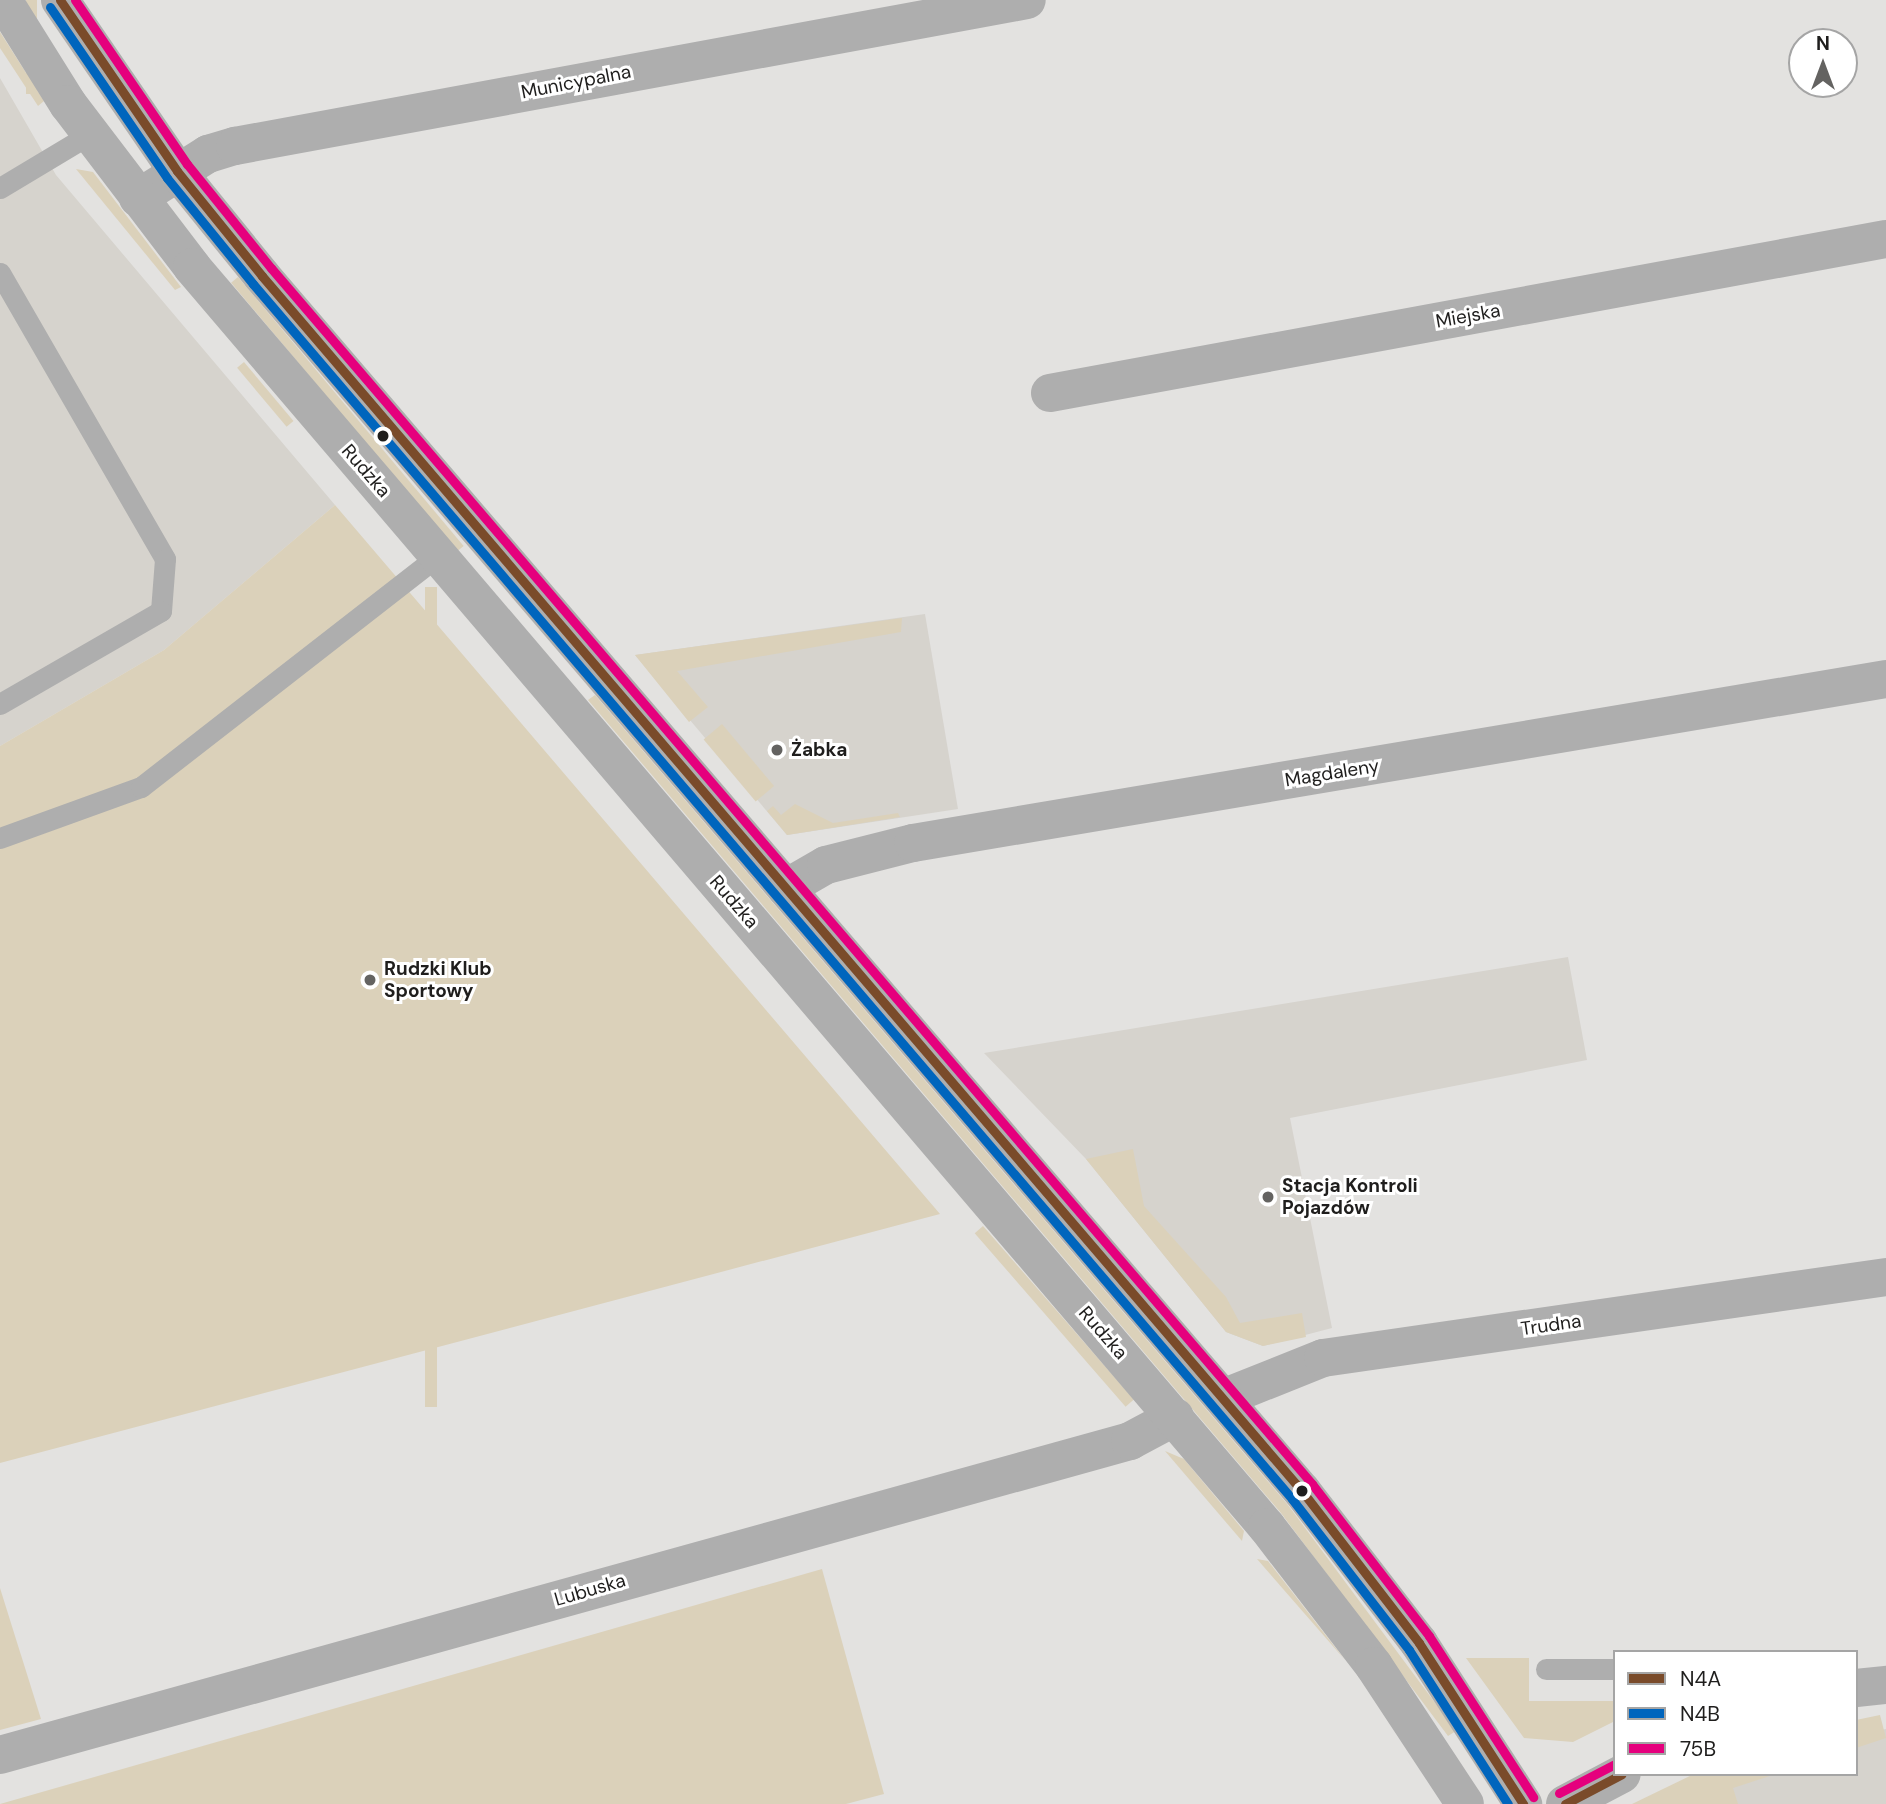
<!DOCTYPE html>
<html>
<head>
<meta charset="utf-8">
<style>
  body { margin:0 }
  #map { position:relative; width:1886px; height:1804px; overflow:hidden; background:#e3e2e0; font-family:"DM Sans",sans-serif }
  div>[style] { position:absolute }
  .built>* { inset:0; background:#d6d3cd }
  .green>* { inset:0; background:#dbd1ba; transform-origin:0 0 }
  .service>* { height:21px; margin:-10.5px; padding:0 10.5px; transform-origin:10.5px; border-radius:10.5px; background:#aeaeae }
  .minor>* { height:38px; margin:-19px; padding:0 19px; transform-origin:19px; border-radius:19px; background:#aeaeae }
  .tertiary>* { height:38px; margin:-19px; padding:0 19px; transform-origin:19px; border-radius:19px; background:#aeaeae }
  .bus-1>* { height:9px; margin:-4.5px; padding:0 4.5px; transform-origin:4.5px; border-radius:4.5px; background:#7a4b2a }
  .bus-2>* { height:9px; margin:-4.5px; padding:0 4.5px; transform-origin:4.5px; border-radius:4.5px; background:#0065bd }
  .bus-3>* { height:9px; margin:-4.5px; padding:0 4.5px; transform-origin:4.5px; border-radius:4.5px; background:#e5007d }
  .dots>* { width:19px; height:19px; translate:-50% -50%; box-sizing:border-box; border:4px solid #fff; border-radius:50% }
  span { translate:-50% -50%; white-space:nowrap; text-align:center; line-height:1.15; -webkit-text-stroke:6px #fff; paint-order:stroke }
  .street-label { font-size:19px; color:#1f1e1d }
  .poi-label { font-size:19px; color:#1f1e1d; font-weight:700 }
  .left { translate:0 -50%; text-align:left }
  .legend { position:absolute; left:1613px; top:1650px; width:245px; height:126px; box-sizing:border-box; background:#fff; border:2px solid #a5a5a5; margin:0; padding:9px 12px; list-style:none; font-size:21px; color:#1f1e1d }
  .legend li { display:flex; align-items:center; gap:14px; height:35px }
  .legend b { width:35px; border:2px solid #a5a5a5 }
  .north { position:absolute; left:1788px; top:28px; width:70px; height:70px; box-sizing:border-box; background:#fff; border:2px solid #a5a5a5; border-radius:50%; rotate:0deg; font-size:19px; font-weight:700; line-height:28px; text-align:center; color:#1f1e1d }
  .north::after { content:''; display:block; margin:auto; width:24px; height:32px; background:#646361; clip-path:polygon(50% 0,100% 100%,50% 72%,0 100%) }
</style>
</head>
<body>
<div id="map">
  <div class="built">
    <i style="clip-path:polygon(0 78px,56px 175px,335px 505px,164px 650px,0 746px)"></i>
    <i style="clip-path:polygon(925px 614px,958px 809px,787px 835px,635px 655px)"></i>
    <i style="clip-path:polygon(1568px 957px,1587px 1060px,1290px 1118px,1332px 1328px,1263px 1346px,1226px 1332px,1086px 1159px,984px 1053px)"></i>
    <i style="clip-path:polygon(1886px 1729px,1886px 1804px,1675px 1804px,1734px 1774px,1856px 1774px,1856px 1735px)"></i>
  </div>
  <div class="green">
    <i style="left:26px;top:0;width:11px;height:94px"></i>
    <i style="clip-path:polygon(0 32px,44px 101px,38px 106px,0 48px)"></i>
    <i style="clip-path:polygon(76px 169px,93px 172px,181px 287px,175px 290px)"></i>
    <i style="left:238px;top:277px;width:351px;height:9px;rotate:50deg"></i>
    <i style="left:244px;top:362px;width:77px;height:9px;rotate:50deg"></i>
    <i style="clip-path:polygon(335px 505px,940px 1214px,0 1463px,0 746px,164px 650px)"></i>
    <i style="left:425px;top:587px;width:12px;height:820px"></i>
    <i style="clip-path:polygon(902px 618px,901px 632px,677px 671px,708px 707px,689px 722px,635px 655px)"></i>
    <i style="clip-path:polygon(595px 695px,1288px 1505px,1456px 1731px,1448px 1736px,1281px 1513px,588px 700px)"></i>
    <i style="left:722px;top:724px;width:81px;height:24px;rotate:50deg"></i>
    <i style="clip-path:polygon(795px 804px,833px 823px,898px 813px,900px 817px,787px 835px,767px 811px,773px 806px,781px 815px)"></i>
    <i style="clip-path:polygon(1133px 1149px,1144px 1206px,1226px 1297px,1240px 1323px,1302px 1313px,1306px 1337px,1263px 1346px,1226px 1332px,1086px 1159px)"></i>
    <i style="left:983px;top:1226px;width:230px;height:11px;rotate:49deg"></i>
    <i style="clip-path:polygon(1165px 1451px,1184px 1459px,1244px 1531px,1242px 1541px)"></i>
    <i style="clip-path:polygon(1257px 1559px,1268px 1561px,1345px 1660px)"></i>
    <i style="clip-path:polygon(822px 1569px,884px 1794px,846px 1804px,0 1804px)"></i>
    <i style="clip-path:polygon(0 1588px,41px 1719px,0 1730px)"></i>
    <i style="clip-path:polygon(1466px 1658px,1529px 1658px,1529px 1701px,1615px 1701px,1615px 1721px,1573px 1742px,1524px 1738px)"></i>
    <i style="clip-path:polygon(1880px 1715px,1886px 1738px,1856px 1748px,1856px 1720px)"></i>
    <i style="clip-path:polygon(1694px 1774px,1776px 1774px,1733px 1788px,1738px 1804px,1632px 1804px)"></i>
  </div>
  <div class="service">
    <i style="left:0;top:188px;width:105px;rotate:-31deg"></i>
    <i style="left:0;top:273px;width:330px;rotate:60deg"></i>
    <i style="left:165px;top:559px;width:52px;rotate:94.4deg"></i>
    <i style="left:161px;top:611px;width:186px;rotate:150deg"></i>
    <i style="left:0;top:838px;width:150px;rotate:-19.9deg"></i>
    <i style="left:141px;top:787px;width:376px;rotate:-37.9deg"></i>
    <i style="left:1546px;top:1669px;width:69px"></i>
  </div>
  <div class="minor">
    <i style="left:138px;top:198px;width:83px;rotate:-32.2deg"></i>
    <i style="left:208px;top:154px;width:28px;rotate:-17deg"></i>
    <i style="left:235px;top:146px;width:805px;rotate:-10.44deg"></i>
    <i style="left:1050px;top:393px;width:850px;rotate:-10.44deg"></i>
    <i style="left:786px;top:888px;width:46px;rotate:-29.9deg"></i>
    <i style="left:826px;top:865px;width:90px;rotate:-14.2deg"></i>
    <i style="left:913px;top:843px;width:987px;rotate:-9.57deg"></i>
    <i style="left:1223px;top:1398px;width:108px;rotate:-21.8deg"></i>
    <i style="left:1323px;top:1358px;width:569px;rotate:-8.19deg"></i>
    <i style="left:0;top:1755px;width:1173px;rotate:-15.53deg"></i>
    <i style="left:1130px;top:1441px;width:51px;rotate:-28.1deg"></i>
  </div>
  <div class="tertiary">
    <i style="left:3px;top:0;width:123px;rotate:58deg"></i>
    <i style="left:68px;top:104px;width:205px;rotate:52.7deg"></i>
    <i style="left:192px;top:267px;width:1656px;rotate:49.53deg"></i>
    <i style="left:1267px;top:1527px;width:175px;rotate:52.4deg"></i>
    <i style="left:1374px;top:1666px;width:165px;rotate:56.6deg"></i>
    <i style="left:60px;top:0;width:207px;rotate:55.6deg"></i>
    <i style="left:177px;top:171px;width:135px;rotate:51deg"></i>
    <i style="left:262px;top:276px;width:1599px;rotate:49.44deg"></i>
    <i style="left:1302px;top:1491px;width:192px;rotate:52.4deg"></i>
    <i style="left:1419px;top:1643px;width:192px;rotate:57.1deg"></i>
    <i style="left:1856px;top:1688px;width:30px;rotate:-6deg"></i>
    <i style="left:1565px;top:1804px;width:64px;rotate:-27.8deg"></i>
  </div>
  <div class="bus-1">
    <i style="left:60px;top:0;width:207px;rotate:55.6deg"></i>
    <i style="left:177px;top:171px;width:135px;rotate:51deg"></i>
    <i style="left:262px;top:276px;width:1599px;rotate:49.44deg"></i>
    <i style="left:1302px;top:1491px;width:192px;rotate:52.4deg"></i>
    <i style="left:1419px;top:1643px;width:192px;rotate:57.1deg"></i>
    <i style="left:1565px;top:1804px;width:64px;rotate:-27.8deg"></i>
  </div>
  <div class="bus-2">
    <i style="left:50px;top:7px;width:207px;rotate:55.6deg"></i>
    <i style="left:167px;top:178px;width:136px;rotate:50.9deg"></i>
    <i style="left:253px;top:284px;width:1599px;rotate:49.46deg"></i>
    <i style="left:1292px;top:1499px;width:191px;rotate:52.2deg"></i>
    <i style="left:1409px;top:1650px;width:183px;rotate:57.3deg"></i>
  </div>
  <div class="bus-3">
    <i style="left:75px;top:0;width:199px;rotate:55.7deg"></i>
    <i style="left:187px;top:164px;width:134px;rotate:51.1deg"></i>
    <i style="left:271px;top:268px;width:1601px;rotate:49.43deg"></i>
    <i style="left:1312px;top:1484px;width:192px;rotate:52.4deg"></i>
    <i style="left:1429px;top:1636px;width:192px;rotate:57.1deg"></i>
    <i style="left:1559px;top:1793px;width:63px;rotate:-27.4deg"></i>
  </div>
  <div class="dots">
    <i style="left:383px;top:436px;background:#1f1e1d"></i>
    <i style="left:777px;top:750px;background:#646361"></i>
    <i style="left:370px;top:980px;background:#646361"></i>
    <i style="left:1268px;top:1197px;background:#646361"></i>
    <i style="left:1302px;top:1491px;background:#1f1e1d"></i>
  </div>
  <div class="street-label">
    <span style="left:576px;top:82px;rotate:-11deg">Municypalna</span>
    <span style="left:1468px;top:316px;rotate:-10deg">Miejska</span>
    <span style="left:366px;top:471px;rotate:49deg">Rudzka</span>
    <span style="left:1332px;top:773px;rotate:-9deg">Magdaleny</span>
    <span style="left:734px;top:902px;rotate:49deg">Rudzka</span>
    <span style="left:1551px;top:1325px;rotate:-8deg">Trudna</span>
    <span style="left:1103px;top:1333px;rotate:49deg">Rudzka</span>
    <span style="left:590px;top:1590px;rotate:-16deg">Lubuska</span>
  </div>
  <div class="poi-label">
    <span class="left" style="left:791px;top:750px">Żabka</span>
    <span class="left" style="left:384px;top:980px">Rudzki Klub<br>Sportowy</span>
    <span class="left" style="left:1282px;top:1197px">Stacja Kontroli<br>Pojazdów</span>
  </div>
  <ul class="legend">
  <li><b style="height:9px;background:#7a4b2a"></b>N4A</li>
  <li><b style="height:9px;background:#0065bd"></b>N4B</li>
  <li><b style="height:9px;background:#e5007d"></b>75B</li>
  </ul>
  <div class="north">N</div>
</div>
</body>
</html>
